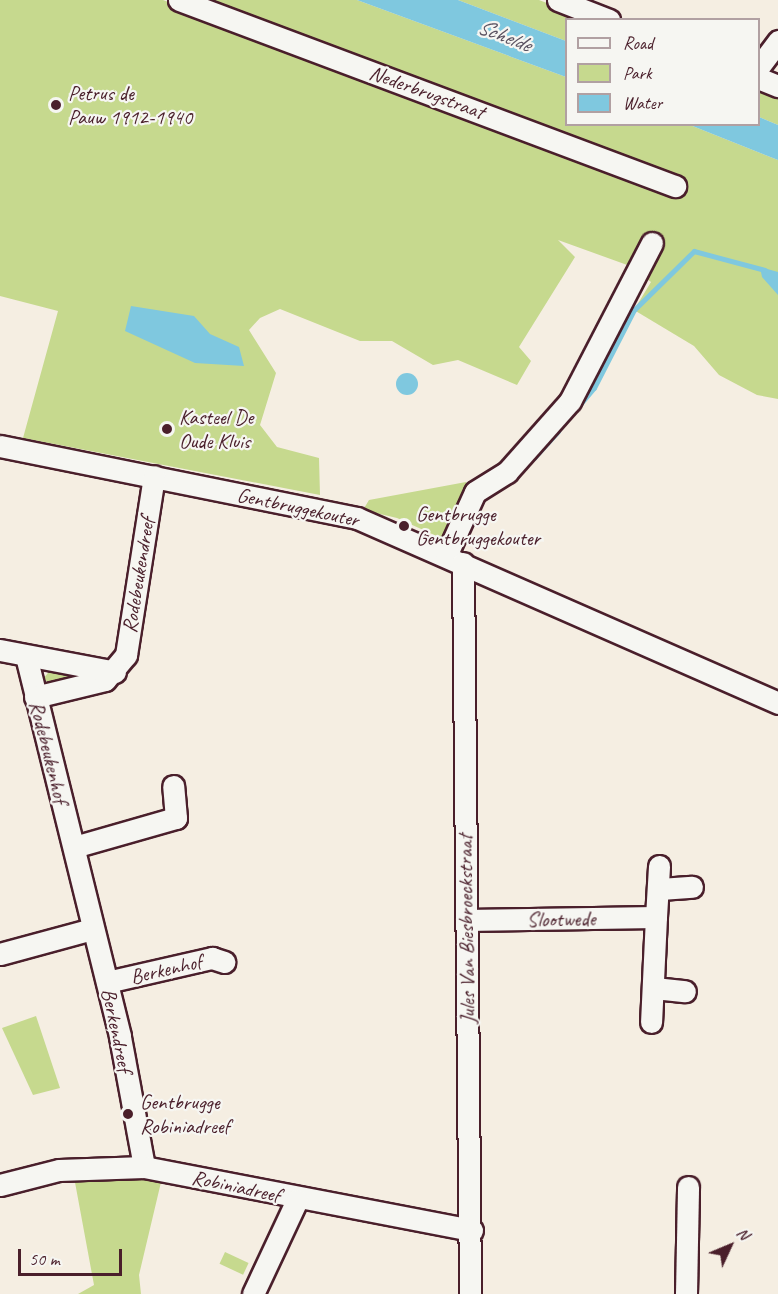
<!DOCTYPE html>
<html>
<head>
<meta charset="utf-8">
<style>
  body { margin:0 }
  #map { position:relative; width:778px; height:1294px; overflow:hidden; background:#f5eee2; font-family:Caveat,sans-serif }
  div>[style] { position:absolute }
  .green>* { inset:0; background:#c6d98e; transform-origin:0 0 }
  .water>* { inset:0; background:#7fc8df }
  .round { border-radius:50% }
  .stream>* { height:4.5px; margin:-2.25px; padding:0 2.25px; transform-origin:2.25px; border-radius:2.25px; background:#7fc8df }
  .roads { filter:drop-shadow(2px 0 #4a1f2b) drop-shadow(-2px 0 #4a1f2b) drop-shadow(0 2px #4a1f2b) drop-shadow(0 -2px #4a1f2b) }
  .minor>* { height:21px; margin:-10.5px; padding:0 10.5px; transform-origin:10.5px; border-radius:10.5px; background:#f6f6f2 }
  .dots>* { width:16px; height:16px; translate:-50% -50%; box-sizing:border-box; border:3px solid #f6f6f2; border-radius:50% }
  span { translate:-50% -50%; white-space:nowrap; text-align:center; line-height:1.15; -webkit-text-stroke:4.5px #f6f6f2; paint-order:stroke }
  .street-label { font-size:21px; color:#4a1f2b }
  .poi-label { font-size:21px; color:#4a1f2b }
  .left { translate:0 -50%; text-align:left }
  .water-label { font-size:22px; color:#5a5261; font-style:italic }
  .legend { position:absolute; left:565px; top:18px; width:195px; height:108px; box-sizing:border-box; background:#f6f6f2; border:2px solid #b1a0a2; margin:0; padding:8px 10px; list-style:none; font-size:18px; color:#4a1f2b }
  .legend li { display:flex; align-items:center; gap:12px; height:30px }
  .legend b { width:30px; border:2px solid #b1a0a2 }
  .north { position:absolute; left:700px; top:1216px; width:60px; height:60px; -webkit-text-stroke:4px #f6f6f2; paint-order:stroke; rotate:46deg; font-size:16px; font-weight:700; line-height:24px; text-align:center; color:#4a1f2b }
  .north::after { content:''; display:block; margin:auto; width:21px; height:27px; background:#4a1f2b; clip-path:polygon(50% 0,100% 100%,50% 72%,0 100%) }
  .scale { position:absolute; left:18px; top:1249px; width:104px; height:27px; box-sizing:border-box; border:3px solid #4a1f2b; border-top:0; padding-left:8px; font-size:18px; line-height:21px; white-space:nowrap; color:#4a1f2b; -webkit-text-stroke:4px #f6f6f2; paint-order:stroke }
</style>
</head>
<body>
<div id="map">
  <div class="green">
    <i style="clip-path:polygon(0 0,163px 0,662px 186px,680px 176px,211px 0,357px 0,566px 77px,566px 124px,690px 125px,778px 160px,778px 399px,757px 395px,719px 375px,694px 346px,634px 310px,651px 282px,630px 266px,558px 240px,575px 257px,519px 347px,531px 361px,517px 385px,458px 360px,433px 365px,392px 341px,360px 341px,280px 309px,260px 318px,249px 330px,276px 373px,260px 425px,277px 447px,319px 458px,320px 495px,23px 438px,58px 311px,0 296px)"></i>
    <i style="clip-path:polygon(458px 0,539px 0,589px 19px,566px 20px,566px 41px)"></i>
    <i style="clip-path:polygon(758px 88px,778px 96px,778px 125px,759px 117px)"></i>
    <i style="clip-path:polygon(466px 482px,471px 491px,443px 539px,397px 518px,363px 510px,369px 500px)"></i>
    <i style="clip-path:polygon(51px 669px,90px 675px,50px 685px,44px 678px)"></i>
    <i style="clip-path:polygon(36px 1016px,60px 1088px,33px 1095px,2px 1028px)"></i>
    <i style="clip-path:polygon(113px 1174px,162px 1178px,139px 1275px,141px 1294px,78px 1294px,94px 1285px,74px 1177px)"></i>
    <i style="left:225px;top:1252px;width:26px;height:13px;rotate:25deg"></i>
  </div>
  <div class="water">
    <i style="clip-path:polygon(357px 0,458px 0,566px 41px,566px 77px)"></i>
    <i style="clip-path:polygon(759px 117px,778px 125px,778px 160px,690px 125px,758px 124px)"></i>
    <i style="clip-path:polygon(760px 267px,778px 272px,778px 295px,762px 277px)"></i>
    <i style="clip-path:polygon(131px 306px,194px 316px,210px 334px,239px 347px,244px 366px,195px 363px,125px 331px)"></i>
    <i class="round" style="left:396px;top:373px;width:22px;height:22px"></i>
  </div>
  <div class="stream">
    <i style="left:577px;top:408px;width:26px;rotate:-50deg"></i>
    <i style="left:594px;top:388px;width:88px;rotate:-62.9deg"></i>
    <i style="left:634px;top:310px;width:84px;rotate:-44.5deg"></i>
    <i style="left:694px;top:251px;width:73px;rotate:15deg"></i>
    <i style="left:534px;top:458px;width:36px;rotate:-48deg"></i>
  </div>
  <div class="roads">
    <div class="minor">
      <i style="left:179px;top:0;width:530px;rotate:20.56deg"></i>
      <i style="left:558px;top:0;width:55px;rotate:21.4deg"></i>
      <i style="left:758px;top:68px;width:34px;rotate:-53deg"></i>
      <i style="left:758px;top:78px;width:22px;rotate:22deg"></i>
      <i style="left:0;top:446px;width:364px;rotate:11.4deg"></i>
      <i style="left:357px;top:518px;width:460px;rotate:23.7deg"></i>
      <i style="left:446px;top:556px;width:70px;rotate:-65.6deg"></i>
      <i style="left:475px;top:492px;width:38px;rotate:-32deg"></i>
      <i style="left:507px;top:472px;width:95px;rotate:-48.4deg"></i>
      <i style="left:570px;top:401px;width:178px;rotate:-62.6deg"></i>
      <i style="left:463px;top:563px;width:731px;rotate:89.45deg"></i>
      <i style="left:0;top:650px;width:117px;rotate:10.8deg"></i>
      <i style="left:26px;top:656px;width:392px;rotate:76.1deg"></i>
      <i style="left:120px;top:1037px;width:132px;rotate:79.5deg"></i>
      <i style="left:35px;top:697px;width:72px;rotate:-13.7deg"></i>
      <i style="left:105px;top:680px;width:33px;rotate:-50deg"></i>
      <i style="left:126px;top:655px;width:181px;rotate:-81.1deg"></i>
      <i style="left:74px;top:847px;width:106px;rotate:-15.9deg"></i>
      <i style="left:176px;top:818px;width:32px;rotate:-95deg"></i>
      <i style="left:660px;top:889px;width:32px;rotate:-4deg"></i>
      <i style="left:656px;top:917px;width:51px;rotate:-86.6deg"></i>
      <i style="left:466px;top:920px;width:190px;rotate:-0.9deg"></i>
      <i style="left:656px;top:917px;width:105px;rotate:92.7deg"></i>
      <i style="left:0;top:954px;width:95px;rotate:-15.2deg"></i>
      <i style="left:107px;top:982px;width:108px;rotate:-12.9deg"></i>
      <i style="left:212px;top:958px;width:13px;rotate:18deg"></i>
      <i style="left:654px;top:988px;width:31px;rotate:6deg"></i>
      <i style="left:0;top:1185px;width:61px;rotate:-14.3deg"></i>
      <i style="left:59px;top:1170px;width:85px;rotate:-2deg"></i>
      <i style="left:144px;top:1167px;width:334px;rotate:10.9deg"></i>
      <i style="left:253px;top:1294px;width:104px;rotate:-64.9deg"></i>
      <i style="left:686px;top:1294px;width:107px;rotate:-88.9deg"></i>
    </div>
  </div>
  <div class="dots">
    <i style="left:56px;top:105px;background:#4a1f2b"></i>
    <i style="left:167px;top:429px;background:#4a1f2b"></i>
    <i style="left:404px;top:526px;background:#4a1f2b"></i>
    <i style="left:128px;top:1114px;background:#4a1f2b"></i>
  </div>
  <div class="street-label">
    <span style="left:427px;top:92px;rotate:20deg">Nederbrugstraat</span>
    <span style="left:298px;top:507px;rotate:12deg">Gentbruggekouter</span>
    <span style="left:138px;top:575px;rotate:-81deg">Rodebeukendreef</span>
    <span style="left:49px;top:752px;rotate:76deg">Rodebeukenhof</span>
    <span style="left:561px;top:919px;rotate:-1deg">Slootwede</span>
    <span style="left:466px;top:929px;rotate:-91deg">Jules Van Biesbroeckstraat</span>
    <span style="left:166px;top:969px;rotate:-13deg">Berkenhof</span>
    <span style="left:117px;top:1030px;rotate:78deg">Berkendreef</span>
    <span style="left:236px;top:1186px;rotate:12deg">Robiniadreef</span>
  </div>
  <div class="poi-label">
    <span class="left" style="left:68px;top:105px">Petrus de<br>Pauw 1912-1940</span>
    <span class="left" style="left:179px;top:429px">Kasteel De<br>Oude Kluis</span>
    <span class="left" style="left:416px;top:526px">Gentbrugge<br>Gentbruggekouter</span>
    <span class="left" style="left:140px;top:1114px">Gentbrugge<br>Robiniadreef</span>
  </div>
  <div class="water-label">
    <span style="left:504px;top:36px;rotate:21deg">Schelde</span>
  </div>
  <ul class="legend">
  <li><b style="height:8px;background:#f6f6f2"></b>Road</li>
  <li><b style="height:16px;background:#c6d98e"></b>Park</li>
  <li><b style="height:16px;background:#7fc8df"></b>Water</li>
  </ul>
  <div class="north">N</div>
  <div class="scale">50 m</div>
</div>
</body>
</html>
